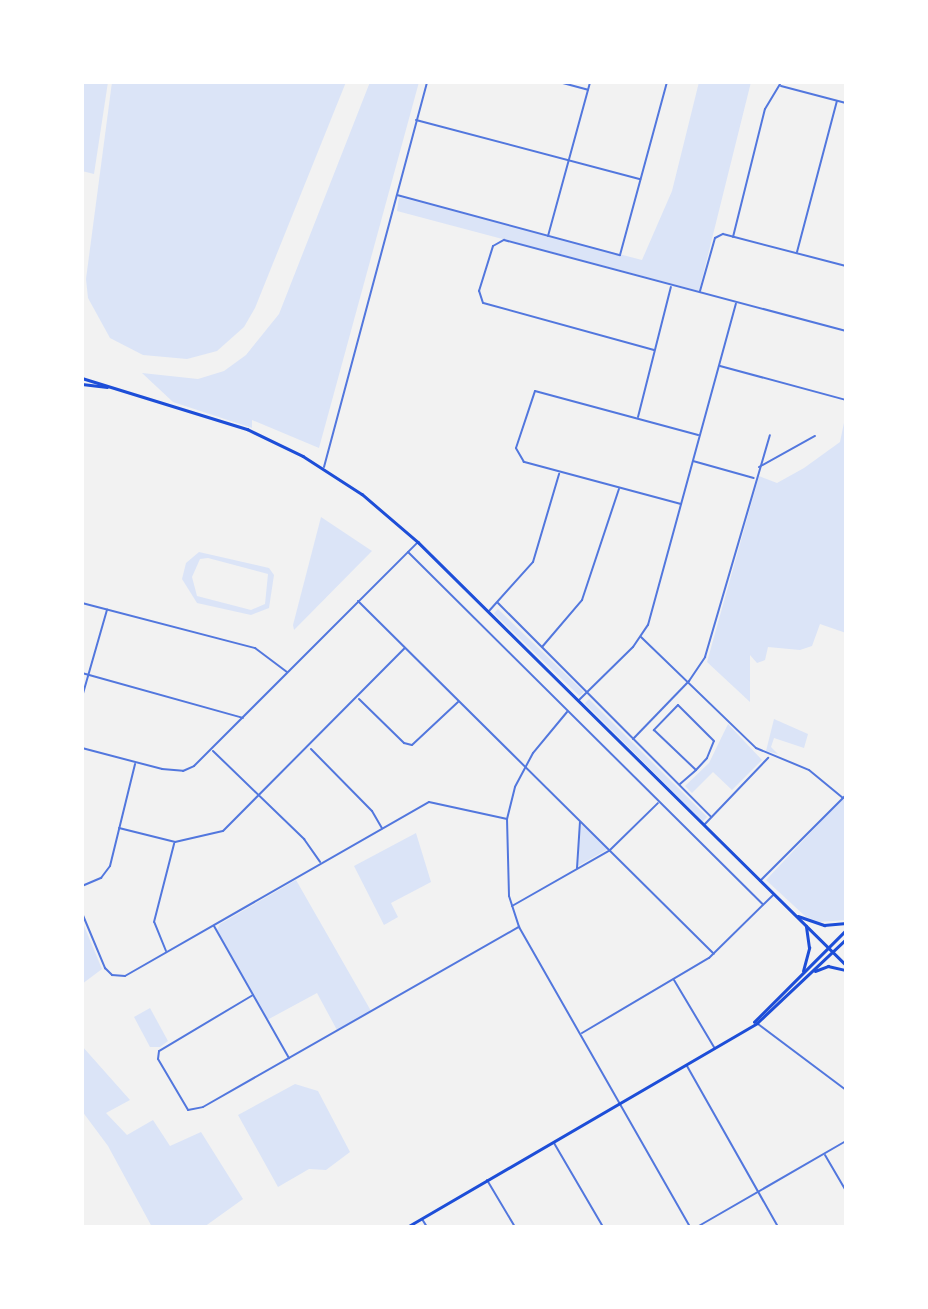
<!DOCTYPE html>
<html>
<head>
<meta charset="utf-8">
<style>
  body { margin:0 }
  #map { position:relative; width:928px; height:1309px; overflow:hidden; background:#f2f2f2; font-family:Cabin,sans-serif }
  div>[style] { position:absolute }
  .green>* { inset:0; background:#dbe4f7; transform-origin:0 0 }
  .minor>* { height:2px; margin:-1px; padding:0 1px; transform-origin:1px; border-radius:1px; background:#5277de }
  .secondary>* { height:2.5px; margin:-1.25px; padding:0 1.25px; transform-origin:1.25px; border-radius:1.25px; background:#1d4ed8 }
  span { translate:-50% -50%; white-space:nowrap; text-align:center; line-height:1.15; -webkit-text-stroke:6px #fff; paint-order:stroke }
  .frame { position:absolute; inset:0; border:84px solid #fff; pointer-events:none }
</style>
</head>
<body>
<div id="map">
  <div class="green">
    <i style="clip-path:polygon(82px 82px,108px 82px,94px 174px,82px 171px)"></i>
    <i style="clip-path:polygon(112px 82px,346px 82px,255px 308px,244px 327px,217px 351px,187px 359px,143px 355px,110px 338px,88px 298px,86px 279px)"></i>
    <i style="clip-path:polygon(370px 82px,419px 82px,319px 448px,252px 420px,252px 428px,173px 402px,142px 373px,198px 379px,224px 371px,246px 355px,279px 314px)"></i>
    <i style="clip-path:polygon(699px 82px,751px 82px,699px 291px,397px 211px,399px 197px,642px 260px,672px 191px)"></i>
    <i style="clip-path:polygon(846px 413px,846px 633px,820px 624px,812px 646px,800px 650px,768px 647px,765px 660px,757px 663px,750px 655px,750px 702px,707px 662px,759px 476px,777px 483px,804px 468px,840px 442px)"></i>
    <i style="clip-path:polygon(321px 517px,372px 551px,294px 630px,293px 625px)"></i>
    <i style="clip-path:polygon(evenodd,199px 552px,269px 568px,274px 575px,269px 608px,251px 615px,197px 603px,182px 579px,186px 563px,199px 552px,208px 558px,268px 574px,265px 604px,251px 610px,197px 596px,192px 577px,200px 559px,208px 558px)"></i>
    <i style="left:498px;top:609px;width:119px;height:6px;rotate:44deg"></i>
    <i style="left:589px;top:699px;width:167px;height:6px;rotate:45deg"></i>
    <i style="clip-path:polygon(774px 719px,808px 734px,804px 748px,774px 738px,771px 747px,778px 754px,766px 751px)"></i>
    <i style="clip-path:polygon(728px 724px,762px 760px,732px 790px,713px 772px,692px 793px,685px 786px,709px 763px)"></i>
    <i style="clip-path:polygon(846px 795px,846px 920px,819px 922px,806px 917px,766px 880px)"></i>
    <i style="clip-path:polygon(581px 824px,608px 849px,578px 866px,579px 846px)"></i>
    <i style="clip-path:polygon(416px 833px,431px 882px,391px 903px,398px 917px,384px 925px,354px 866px)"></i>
    <i style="clip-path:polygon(296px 880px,371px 1011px,337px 1030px,317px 993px,267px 1020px,217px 930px,220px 924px)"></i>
    <i style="clip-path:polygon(82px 921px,102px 969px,82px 984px)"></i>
    <i style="clip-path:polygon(150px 1008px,168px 1041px,160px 1047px,150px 1047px,134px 1017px)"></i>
    <i style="clip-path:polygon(82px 1046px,130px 1100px,106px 1113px,127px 1135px,153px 1120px,170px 1146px,201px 1132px,243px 1199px,204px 1227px,152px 1227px,108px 1146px,82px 1111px)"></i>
    <i style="clip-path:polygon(295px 1084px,318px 1091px,350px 1152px,326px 1170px,309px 1169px,278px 1187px,238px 1115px)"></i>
  </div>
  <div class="minor">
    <i style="left:559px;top:82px;width:30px;rotate:15deg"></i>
    <i style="left:781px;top:86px;width:67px;rotate:14.7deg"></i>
    <i style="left:416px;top:120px;width:232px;rotate:14.8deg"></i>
    <i style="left:397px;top:195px;width:231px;rotate:15.1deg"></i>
    <i style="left:620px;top:255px;width:179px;rotate:-74.8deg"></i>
    <i style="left:548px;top:236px;width:160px;rotate:-74.7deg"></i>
    <i style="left:733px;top:237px;width:132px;rotate:-76deg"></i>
    <i style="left:765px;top:109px;width:31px;rotate:-59deg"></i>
    <i style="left:797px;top:252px;width:156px;rotate:-75.2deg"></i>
    <i style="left:700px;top:291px;width:55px;rotate:-74.2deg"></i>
    <i style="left:715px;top:238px;width:9px;rotate:-27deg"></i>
    <i style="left:723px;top:234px;width:127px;rotate:14.6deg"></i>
    <i style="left:654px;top:350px;width:177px;rotate:-164.6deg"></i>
    <i style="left:483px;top:303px;width:13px;rotate:-108deg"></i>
    <i style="left:479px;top:291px;width:47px;rotate:-72.7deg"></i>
    <i style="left:493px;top:246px;width:13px;rotate:-29deg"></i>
    <i style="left:504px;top:240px;width:354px;rotate:14.9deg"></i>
    <i style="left:720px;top:366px;width:131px;rotate:15.1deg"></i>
    <i style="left:638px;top:417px;width:134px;rotate:-75.8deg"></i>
    <i style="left:693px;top:461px;width:63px;rotate:15.6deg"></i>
    <i style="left:324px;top:467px;width:399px;rotate:-75deg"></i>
    <i style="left:759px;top:467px;width:64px;rotate:-29deg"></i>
    <i style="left:681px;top:504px;width:163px;rotate:-165deg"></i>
    <i style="left:524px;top:462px;width:16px;rotate:-120deg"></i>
    <i style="left:516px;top:448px;width:60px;rotate:-71.6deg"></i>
    <i style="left:535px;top:391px;width:169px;rotate:15.1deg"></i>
    <i style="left:408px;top:552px;width:500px;rotate:44.8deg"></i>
    <i style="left:358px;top:601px;width:501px;rotate:44.76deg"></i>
    <i style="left:82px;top:603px;width:179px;rotate:14.6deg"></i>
    <i style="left:255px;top:648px;width:40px;rotate:37deg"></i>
    <i style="left:498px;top:603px;width:302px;rotate:45.1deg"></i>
    <i style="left:489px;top:611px;width:66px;rotate:-48.1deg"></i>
    <i style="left:533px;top:562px;width:92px;rotate:-73.5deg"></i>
    <i style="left:641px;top:637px;width:160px;rotate:44deg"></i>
    <i style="left:756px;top:748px;width:57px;rotate:22.5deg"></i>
    <i style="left:809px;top:770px;width:44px;rotate:39.5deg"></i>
    <i style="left:542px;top:647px;width:62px;rotate:-49.6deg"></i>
    <i style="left:582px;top:600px;width:117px;rotate:-71.6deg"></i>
    <i style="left:82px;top:673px;width:167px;rotate:15.6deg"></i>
    <i style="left:82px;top:697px;width:91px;rotate:-74deg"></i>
    <i style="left:359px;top:699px;width:63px;rotate:44.4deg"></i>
    <i style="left:404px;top:743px;width:8px;rotate:14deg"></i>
    <i style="left:412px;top:745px;width:63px;rotate:-43.1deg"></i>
    <i style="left:579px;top:700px;width:76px;rotate:-44.5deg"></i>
    <i style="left:633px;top:647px;width:27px;rotate:-56deg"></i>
    <i style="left:648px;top:625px;width:333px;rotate:-74.7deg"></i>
    <i style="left:567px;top:712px;width:53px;rotate:129.7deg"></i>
    <i style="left:533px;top:753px;width:38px;rotate:118deg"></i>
    <i style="left:515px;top:787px;width:33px;rotate:104deg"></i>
    <i style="left:507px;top:819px;width:77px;rotate:88.5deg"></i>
    <i style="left:509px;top:896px;width:33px;rotate:72deg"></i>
    <i style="left:519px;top:927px;width:345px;rotate:60.3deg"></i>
    <i style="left:633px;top:739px;width:81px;rotate:-46deg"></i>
    <i style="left:689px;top:681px;width:29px;rotate:-56deg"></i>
    <i style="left:705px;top:657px;width:231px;rotate:-73.7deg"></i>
    <i style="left:82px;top:748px;width:83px;rotate:14.7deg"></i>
    <i style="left:162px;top:769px;width:21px;rotate:5deg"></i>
    <i style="left:183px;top:771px;width:12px;rotate:-24deg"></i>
    <i style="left:194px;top:766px;width:317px;rotate:-45deg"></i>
    <i style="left:311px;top:749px;width:87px;rotate:45.5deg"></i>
    <i style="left:372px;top:811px;width:20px;rotate:60deg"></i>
    <i style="left:213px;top:751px;width:127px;rotate:44deg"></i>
    <i style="left:304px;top:839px;width:28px;rotate:55deg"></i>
    <i style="left:680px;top:784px;width:21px;rotate:-41deg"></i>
    <i style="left:696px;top:770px;width:16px;rotate:-47deg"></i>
    <i style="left:707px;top:758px;width:18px;rotate:-68deg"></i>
    <i style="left:714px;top:741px;width:51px;rotate:-135deg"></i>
    <i style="left:678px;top:705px;width:35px;rotate:134deg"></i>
    <i style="left:654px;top:730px;width:58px;rotate:43.6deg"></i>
    <i style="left:704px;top:825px;width:93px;rotate:-46.3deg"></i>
    <i style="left:119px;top:828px;width:58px;rotate:14deg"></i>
    <i style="left:175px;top:842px;width:49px;rotate:-12.9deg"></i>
    <i style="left:223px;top:831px;width:258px;rotate:-45.2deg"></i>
    <i style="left:577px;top:868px;width:46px;rotate:-86.3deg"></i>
    <i style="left:760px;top:881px;width:122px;rotate:-45deg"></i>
    <i style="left:82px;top:886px;width:21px;rotate:-23deg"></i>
    <i style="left:101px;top:878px;width:15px;rotate:-53deg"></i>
    <i style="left:110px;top:866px;width:105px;rotate:-76.2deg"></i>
    <i style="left:512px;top:906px;width:113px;rotate:-29.7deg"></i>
    <i style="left:610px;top:850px;width:67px;rotate:-44.4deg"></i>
    <i style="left:82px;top:913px;width:60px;rotate:67.3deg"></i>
    <i style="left:105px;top:968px;width:10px;rotate:45deg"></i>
    <i style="left:112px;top:975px;width:13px;rotate:4deg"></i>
    <i style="left:125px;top:976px;width:350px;rotate:-29.8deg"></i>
    <i style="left:429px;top:802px;width:80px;rotate:12.3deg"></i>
    <i style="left:214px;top:926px;width:152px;rotate:60.4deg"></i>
    <i style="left:166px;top:951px;width:31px;rotate:-112deg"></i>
    <i style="left:154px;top:922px;width:81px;rotate:-75.6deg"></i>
    <i style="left:674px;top:980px;width:78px;rotate:59.2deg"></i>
    <i style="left:253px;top:995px;width:109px;rotate:149.2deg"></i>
    <i style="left:159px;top:1051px;width:8px;rotate:97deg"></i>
    <i style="left:158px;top:1059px;width:59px;rotate:59.5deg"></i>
    <i style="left:188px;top:1110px;width:15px;rotate:-11deg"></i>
    <i style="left:203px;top:1107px;width:364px;rotate:-29.7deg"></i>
    <i style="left:758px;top:1024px;width:110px;rotate:36.9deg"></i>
    <i style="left:582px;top:1033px;width:147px;rotate:-30.6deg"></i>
    <i style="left:709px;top:958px;width:90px;rotate:-44.5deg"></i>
    <i style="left:687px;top:1066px;width:185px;rotate:60.5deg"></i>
    <i style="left:554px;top:1143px;width:97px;rotate:59.7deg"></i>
    <i style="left:825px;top:1155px;width:42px;rotate:59.7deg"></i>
    <i style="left:487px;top:1180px;width:55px;rotate:59.2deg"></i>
    <i style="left:422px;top:1219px;width:9px;rotate:58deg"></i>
    <i style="left:697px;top:1227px;width:172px;rotate:-30deg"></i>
  </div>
  <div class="secondary">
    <i style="left:82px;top:378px;width:173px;rotate:17.2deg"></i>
    <i style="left:247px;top:429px;width:62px;rotate:25.7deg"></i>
    <i style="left:303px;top:456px;width:70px;rotate:32.8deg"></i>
    <i style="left:362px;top:494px;width:74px;rotate:40.6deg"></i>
    <i style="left:418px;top:542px;width:602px;rotate:44.66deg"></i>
    <i style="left:82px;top:384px;width:25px;rotate:7deg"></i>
    <i style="left:798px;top:916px;width:28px;rotate:19deg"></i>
    <i style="left:824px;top:925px;width:22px;rotate:-5deg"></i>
    <i style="left:803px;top:971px;width:24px;rotate:-75deg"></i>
    <i style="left:809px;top:948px;width:22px;rotate:-98deg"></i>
    <i style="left:815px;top:971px;width:14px;rotate:-21deg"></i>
    <i style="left:828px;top:966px;width:18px;rotate:13deg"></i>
    <i style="left:754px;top:1022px;width:130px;rotate:-45deg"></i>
    <i style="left:407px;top:1227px;width:405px;rotate:-30.2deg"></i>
    <i style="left:757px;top:1023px;width:122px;rotate:-43.3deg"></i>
  </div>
  <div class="frame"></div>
</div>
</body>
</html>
